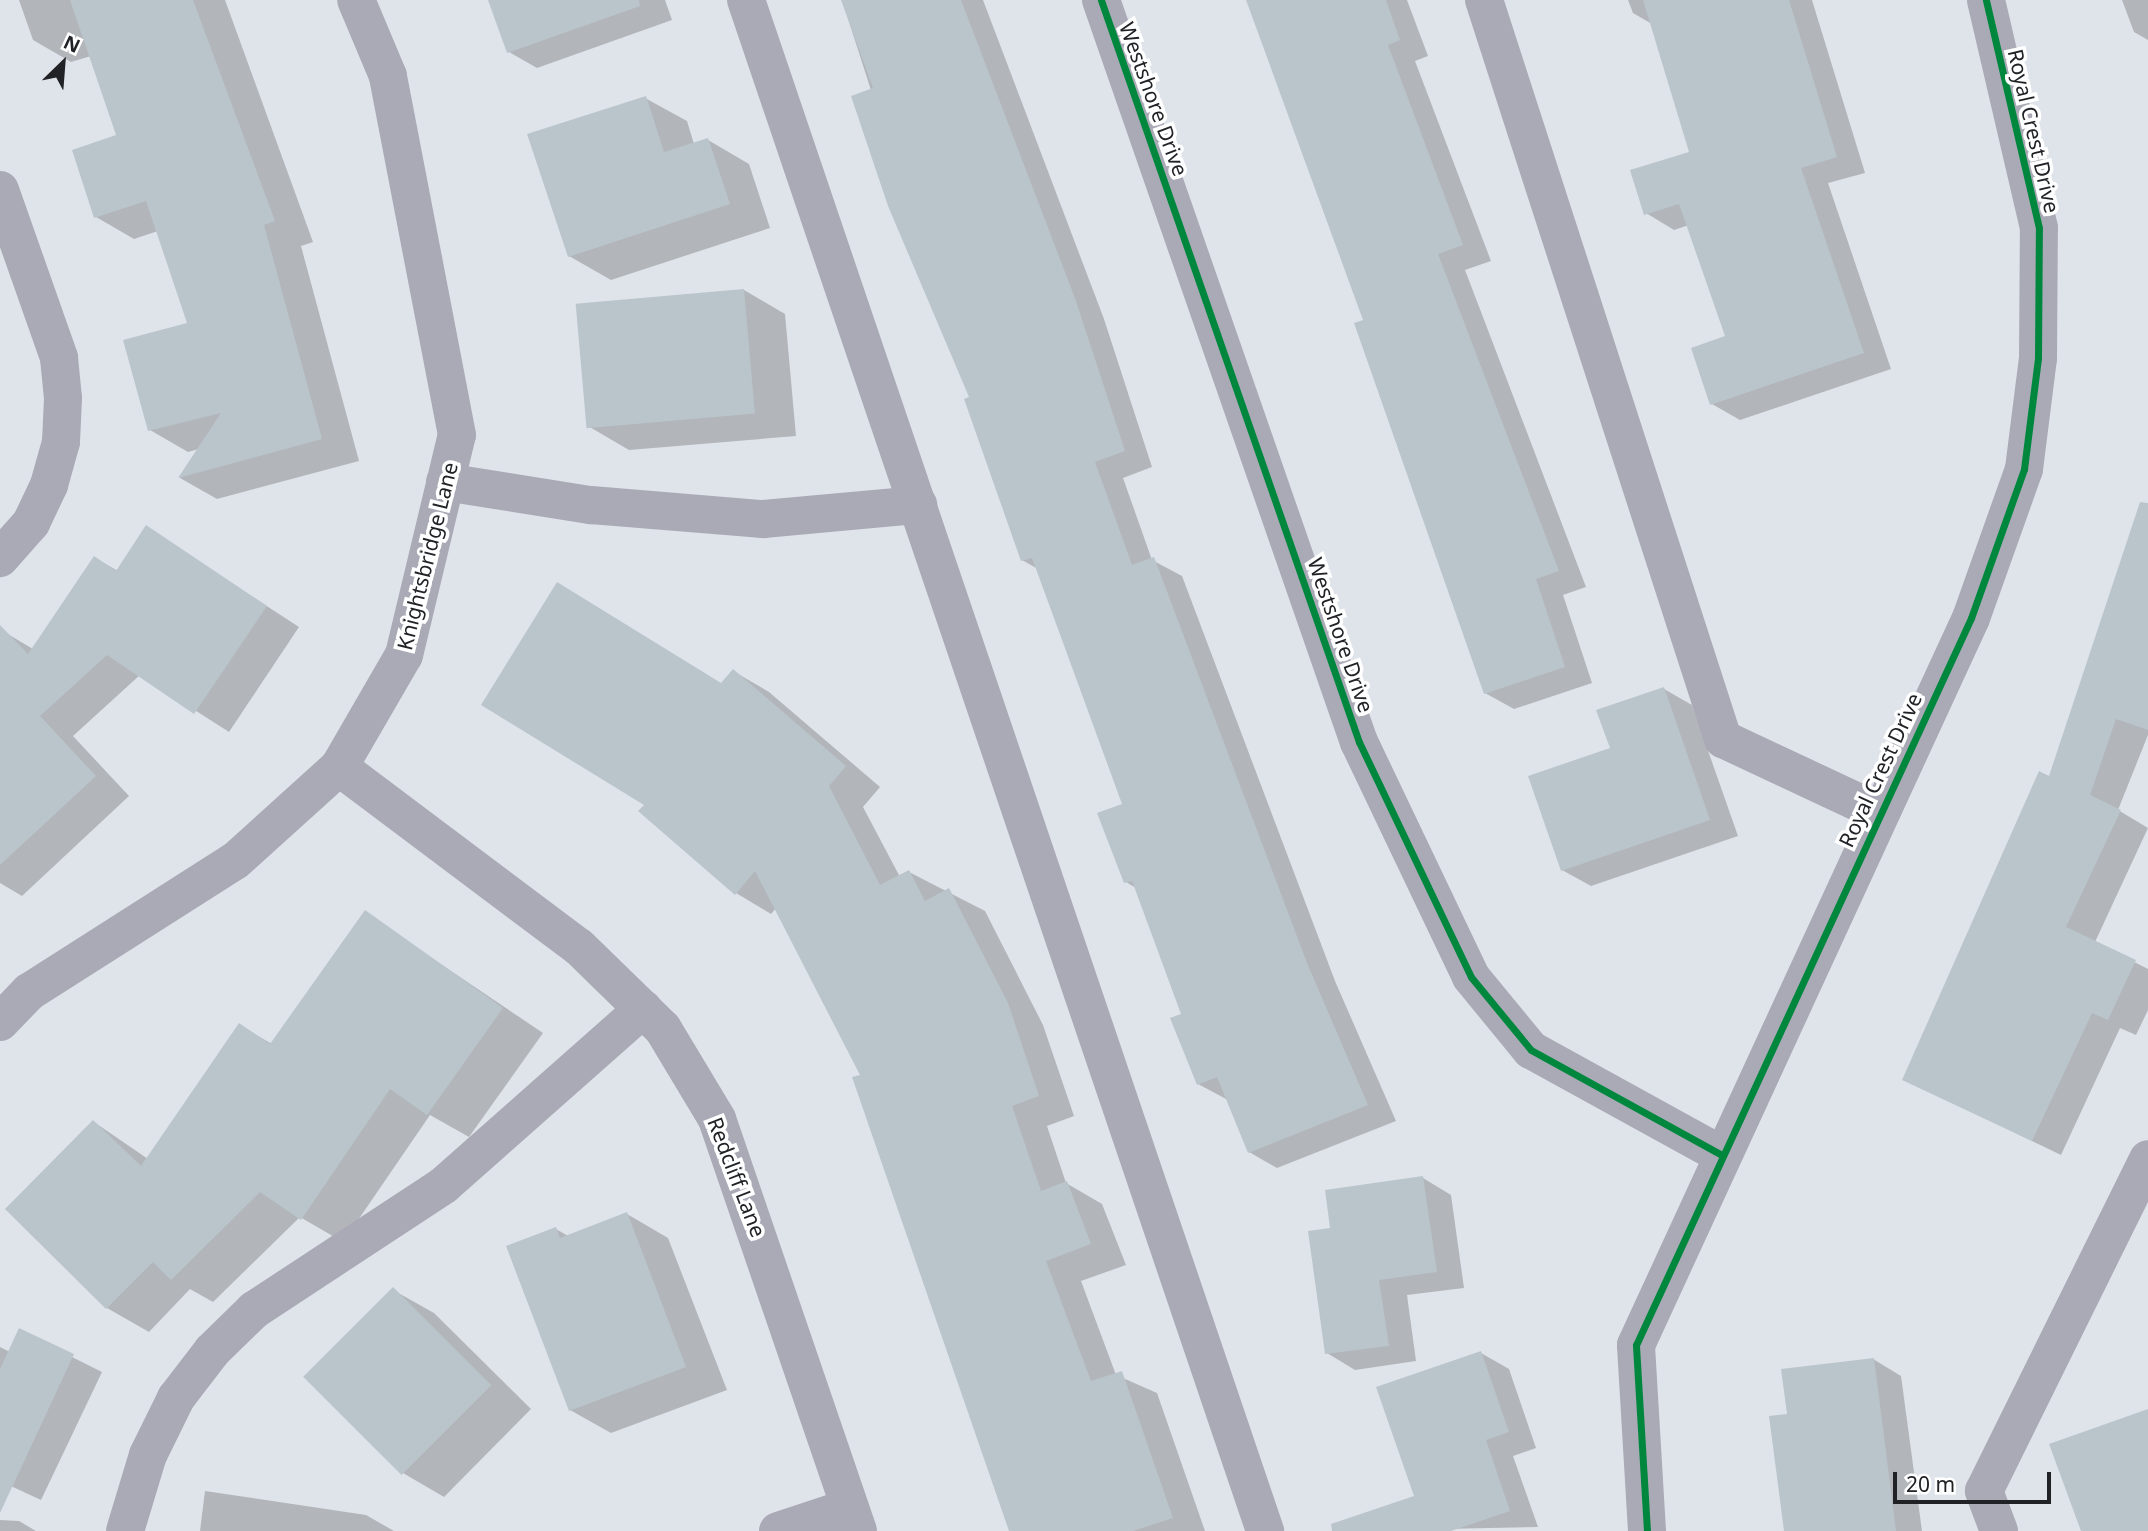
<!DOCTYPE html>
<html>
<head>
<meta charset="utf-8">
<style>
  body { margin:0 }
  #map { position:relative; width:2148px; height:1531px; overflow:hidden; background:#dfe4ea; font-family:"Noto Sans",sans-serif }
  div>[style] { position:absolute }
  .shadow>* { inset:0; background:#0003 }
  .building>* { inset:0; background:#bac5cb; transform-origin:0 0 }
  .minor>* { height:38px; margin:-19px; padding:0 19px; transform-origin:19px; border-radius:19px; background:#aaaab6 }
  .cycleway>* { height:7px; margin:-3.5px; padding:0 3.5px; transform-origin:3.5px; border-radius:3.5px; background:#00873e }
  span { translate:-50% -50%; white-space:nowrap; text-align:center; line-height:1.15; -webkit-text-stroke:7px #fff; paint-order:stroke }
  .street-label { font-size:21px; color:#202226 }
  .north { position:absolute; left:28px; top:28px; width:70px; height:70px; -webkit-text-stroke:5px #fff; paint-order:stroke; rotate:25deg; font-size:19px; font-weight:700; line-height:28px; text-align:center; color:#202226 }
  .north::after { content:''; display:block; margin:auto; width:24px; height:32px; background:#202226; clip-path:polygon(50% 0,100% 100%,50% 72%,0 100%) }
  .scale { position:absolute; left:1893px; top:1472px; width:158px; height:32px; box-sizing:border-box; border:4px solid #202226; border-top:0; padding-left:9px; font-size:21px; line-height:24px; white-space:nowrap; color:#202226; -webkit-text-stroke:5px #fff; paint-order:stroke }
</style>
</head>
<body>
<div id="map">
  <div class="shadow">
    <i style="clip-path:polygon(19px 0,225px 0,313px 242px,301px 246px,359px 461px,217px 499px,180px 478px,199px 449px,188px 452px,150px 430px,189px 324px,158px 231px,134px 239px,96px 217px,118px 136px,91px 56px,71px 62px,33px 40px)"></i>
    <i style="clip-path:polygon(490px 0,665px 0,672px 20px,537px 68px,509px 52px)"></i>
    <i style="clip-path:polygon(842px 0,983px 0,1104px 319px,1152px 467px,1123px 478px,1152px 560px,1182px 576px,1335px 981px,1396px 1121px,1277px 1168px,1249px 1152px,1228px 1100px,1198px 1084px,1183px 1015px,1136px 888px,1126px 882px,1124px 805px,1038px 569px,1022px 560px)"></i>
    <i style="clip-path:polygon(1251px 0,1407px 0,1428px 56px,1415px 61px,1491px 261px,1465px 270px,1586px 587px,1563px 595px,1592px 683px,1514px 709px,1485px 693px,1366px 321px)"></i>
    <i style="clip-path:polygon(1628px 0,1812px 0,1865px 173px,1828px 183px,1891px 369px,1740px 420px,1712px 404px,1728px 337px,1689px 225px,1674px 230px,1646px 213px,1692px 153px,1652px 24px,1633px 13px)"></i>
    <i style="clip-path:polygon(2122px 0,2148px 0,2148px 40px,2134px 32px)"></i>
    <i style="clip-path:polygon(645px 98px,687px 121px,694px 144px,708px 140px,749px 164px,770px 228px,611px 280px,569px 256px)"></i>
    <i style="clip-path:polygon(744px 290px,785px 314px,796px 436px,629px 450px,588px 426px)"></i>
    <i style="clip-path:polygon(147px 528px,299px 627px,229px 732px,140px 675px,73px 736px,129px 796px,22px 896px,0 883px,0 638px,6px 633px,33px 649px,95px 558px,118px 571px)"></i>
    <i style="clip-path:polygon(2148px 583px,2148px 735px,2118px 810px,2148px 828px,2095px 942px,2148px 969px,2148px 1010px,2136px 1035px,2120px 1028px,2061px 1155px,1904px 1079px)"></i>
    <i style="clip-path:polygon(733px 671px,769px 692px,880px 787px,863px 807px,900px 877px,909px 872px,985px 911px,1043px 1025px,1074px 1116px,1047px 1126px,1066px 1183px,1102px 1204px,1126px 1265px,1081px 1281px,1116px 1375px,1157px 1393px,1205px 1531px,1014px 1531px,862px 1076px,776px 908px,771px 914px,736px 893px,722px 685px)"></i>
    <i style="clip-path:polygon(1664px 689px,1692px 705px,1738px 836px,1591px 886px,1562px 870px,1612px 749px)"></i>
    <i style="clip-path:polygon(365px 913px,543px 1033px,469px 1137px,430px 1115px,343px 1242px,300px 1217px,213px 1302px,190px 1289px,149px 1332px,107px 1308px,7px 1209px,94px 1122px,148px 1159px,239px 1025px,272px 1044px)"></i>
    <i style="clip-path:polygon(1423px 1178px,1451px 1195px,1464px 1288px,1407px 1295px,1416px 1361px,1355px 1370px,1327px 1353px,1332px 1230px)"></i>
    <i style="clip-path:polygon(627px 1214px,668px 1238px,727px 1390px,611px 1433px,570px 1410px,556px 1229px,568px 1236px)"></i>
    <i style="clip-path:polygon(393px 1290px,434px 1313px,531px 1409px,444px 1497px,403px 1473px,307px 1377px)"></i>
    <i style="clip-path:polygon(20px 1331px,102px 1372px,41px 1500px,0 1481px,0 1347px,10px 1352px)"></i>
    <i style="clip-path:polygon(1481px 1353px,1509px 1369px,1536px 1448px,1513px 1456px,1538px 1527px,1346px 1531px,1416px 1497px)"></i>
    <i style="clip-path:polygon(1873px 1359px,1901px 1376px,1922px 1531px,1786px 1531px,1789px 1415px)"></i>
    <i style="clip-path:polygon(205px 1491px,366px 1515px,394px 1531px,200px 1531px)"></i>
    <i style="clip-path:polygon(0 1520px,19px 1521px,36px 1531px,0 1531px)"></i>
  </div>
  <div class="building">
    <i style="clip-path:polygon(70px 0,193px 0,275px 221px,264px 225px,322px 439px,178px 478px,221px 413px,148px 431px,123px 340px,187px 323px,146px 201px,94px 218px,72px 150px,116px 135px)"></i>
    <i style="clip-path:polygon(488px 0,639px 0,640px 6px,507px 53px)"></i>
    <i style="clip-path:polygon(841px 0,961px 0,1076px 301px,1125px 451px,1095px 462px,1132px 565px,1154px 557px,1307px 963px,1368px 1105px,1248px 1153px,1217px 1077px,1197px 1085px,1170px 1018px,1181px 1014px,1132px 881px,1124px 883px,1097px 813px,1122px 804px,1032px 558px,1021px 561px,964px 399px,969px 397px,888px 206px,851px 96px,873px 88px)"></i>
    <i style="clip-path:polygon(1246px 0,1386px 0,1400px 40px,1388px 45px,1463px 245px,1438px 254px,1559px 571px,1536px 579px,1565px 667px,1484px 694px,1354px 323px,1363px 320px)"></i>
    <i style="clip-path:polygon(1643px 0,1789px 0,1837px 157px,1801px 168px,1864px 353px,1710px 405px,1691px 348px,1725px 336px,1679px 204px,1644px 215px,1630px 170px,1689px 152px)"></i>
    <i style="clip-path:polygon(646px 96px,664px 152px,708px 138px,730px 204px,568px 257px,527px 134px)"></i>
    <i style="left:744px;top:289px;width:125px;height:169px;rotate:85deg"></i>
    <i style="clip-path:polygon(2140px 502px,2148px 503px,2148px 730px,2116px 719px,2090px 795px,2121px 810px,2066px 927px,2136px 960px,2108px 1020px,2092px 1013px,2032px 1141px,1902px 1080px,2039px 771px,2049px 776px)"></i>
    <i style="clip-path:polygon(146px 525px,267px 606px,194px 714px,107px 655px,40px 716px,96px 776px,0 865px,0 625px,28px 654px,94px 556px,116px 571px)"></i>
    <i style="clip-path:polygon(557px 582px,721px 683px,733px 669px,846px 766px,829px 786px,880px 885px,909px 870px,925px 901px,949px 888px,1008px 1003px,1039px 1096px,1012px 1106px,1041px 1191px,1067px 1181px,1091px 1244px,1046px 1261px,1091px 1381px,1122px 1371px,1173px 1518px,1133px 1531px,1009px 1531px,852px 1077px,860px 1075px,755px 871px,735px 895px,638px 811px,644px 805px,481px 705px)"></i>
    <i style="clip-path:polygon(1664px 687px,1710px 820px,1561px 871px,1528px 776px,1610px 748px,1596px 710px)"></i>
    <i style="clip-path:polygon(365px 910px,503px 1008px,427px 1115px,390px 1089px,301px 1220px,260px 1192px,171px 1280px,153px 1262px,106px 1309px,5px 1209px,93px 1120px,141px 1166px,239px 1023px,270px 1044px)"></i>
    <i style="clip-path:polygon(1423px 1176px,1437px 1272px,1379px 1280px,1389px 1346px,1325px 1354px,1308px 1231px,1330px 1228px,1325px 1190px)"></i>
    <i style="clip-path:polygon(627px 1212px,686px 1367px,569px 1411px,506px 1246px,556px 1227px,560px 1238px)"></i>
    <i style="left:393px;top:1287px;width:139px;height:127px;rotate:45deg"></i>
    <i style="clip-path:polygon(19px 1328px,74px 1354px,0 1513px,0 1369px)"></i>
    <i style="clip-path:polygon(1481px 1351px,1509px 1432px,1486px 1440px,1510px 1511px,1451px 1531px,1332px 1531px,1331px 1524px,1414px 1496px,1376px 1387px)"></i>
    <i style="clip-path:polygon(1874px 1358px,1896px 1531px,1784px 1531px,1769px 1416px,1787px 1414px,1781px 1369px)"></i>
    <i style="clip-path:polygon(2148px 1409px,2148px 1531px,2081px 1531px,2049px 1444px)"></i>
  </div>
  <div class="minor">
    <i style="left:746px;top:0;width:1617px;rotate:71.27deg"></i>
    <i style="left:1101px;top:0;width:786px;rotate:70.83deg"></i>
    <i style="left:1359px;top:742px;width:260px;rotate:64.5deg"></i>
    <i style="left:1471px;top:977px;width:94px;rotate:50.6deg"></i>
    <i style="left:1531px;top:1050px;width:216px;rotate:28.8deg"></i>
    <i style="left:1484px;top:0;width:777px;rotate:72.08deg"></i>
    <i style="left:1723px;top:739px;width:172px;rotate:25.1deg"></i>
    <i style="left:0;top:190px;width:178px;rotate:70.6deg"></i>
    <i style="left:59px;top:358px;width:40px;rotate:84.3deg"></i>
    <i style="left:63px;top:398px;width:44px;rotate:92.6deg"></i>
    <i style="left:61px;top:442px;width:45px;rotate:105.6deg"></i>
    <i style="left:49px;top:485px;width:42px;rotate:115.3deg"></i>
    <i style="left:31px;top:523px;width:47px;rotate:131.5deg"></i>
    <i style="left:445px;top:482px;width:148px;rotate:9deg"></i>
    <i style="left:591px;top:505px;width:173px;rotate:4.7deg"></i>
    <i style="left:763px;top:519px;width:156px;rotate:-5.2deg"></i>
    <i style="left:339px;top:767px;width:300px;rotate:36.9deg"></i>
    <i style="left:579px;top:947px;width:117px;rotate:44.3deg"></i>
    <i style="left:663px;top:1029px;width:105px;rotate:59deg"></i>
    <i style="left:717px;top:1119px;width:435px;rotate:71.1deg"></i>
    <i style="left:0;top:1022px;width:42px;rotate:-46deg"></i>
    <i style="left:29px;top:992px;width:244px;rotate:-32.5deg"></i>
    <i style="left:235px;top:861px;width:140px;rotate:-42.1deg"></i>
    <i style="left:339px;top:767px;width:129px;rotate:-59.9deg"></i>
    <i style="left:404px;top:655px;width:226px;rotate:-76.5deg"></i>
    <i style="left:457px;top:435px;width:366px;rotate:-100.9deg"></i>
    <i style="left:388px;top:76px;width:82px;rotate:-112.8deg"></i>
    <i style="left:125px;top:1531px;width:79px;rotate:-73.2deg"></i>
    <i style="left:148px;top:1455px;width:64px;rotate:-63.8deg"></i>
    <i style="left:176px;top:1398px;width:59px;rotate:-52.5deg"></i>
    <i style="left:212px;top:1351px;width:59px;rotate:-44.3deg"></i>
    <i style="left:254px;top:1310px;width:227px;rotate:-33.3deg"></i>
    <i style="left:444px;top:1185px;width:266px;rotate:-41.5deg"></i>
    <i style="left:778px;top:1531px;width:74px;rotate:-18.2deg"></i>
    <i style="left:1647px;top:1531px;width:186px;rotate:-93.4deg"></i>
    <i style="left:1636px;top:1345px;width:800px;rotate:-65.26deg"></i>
    <i style="left:1971px;top:618px;width:158px;rotate:-70.4deg"></i>
    <i style="left:2024px;top:469px;width:112px;rotate:-82.8deg"></i>
    <i style="left:2038px;top:358px;width:130px;rotate:-89.6deg"></i>
    <i style="left:2039px;top:228px;width:234px;rotate:-103.1deg"></i>
    <i style="left:1999px;top:1531px;width:43px;rotate:-110.6deg"></i>
    <i style="left:1984px;top:1491px;width:370px;rotate:-63.7deg"></i>
  </div>
  <div class="cycleway">
    <i style="left:1101px;top:0;width:786px;rotate:70.83deg"></i>
    <i style="left:1359px;top:742px;width:260px;rotate:64.5deg"></i>
    <i style="left:1471px;top:977px;width:94px;rotate:50.6deg"></i>
    <i style="left:1531px;top:1050px;width:216px;rotate:28.8deg"></i>
    <i style="left:1647px;top:1531px;width:186px;rotate:-93.4deg"></i>
    <i style="left:1636px;top:1345px;width:800px;rotate:-65.26deg"></i>
    <i style="left:1971px;top:618px;width:158px;rotate:-70.4deg"></i>
    <i style="left:2024px;top:469px;width:112px;rotate:-82.8deg"></i>
    <i style="left:2038px;top:358px;width:130px;rotate:-89.6deg"></i>
    <i style="left:2039px;top:228px;width:234px;rotate:-103.1deg"></i>
  </div>
  <div class="street-label">
    <span style="left:1154px;top:99px;rotate:70deg">Westshore Drive</span>
    <span style="left:2034px;top:131px;rotate:77deg">Royal Crest Drive</span>
    <span style="left:427px;top:556px;rotate:-76deg">Knightsbridge Lane</span>
    <span style="left:1341px;top:635px;rotate:71deg">Westshore Drive</span>
    <span style="left:1880px;top:770px;rotate:-65deg">Royal Crest Drive</span>
    <span style="left:737px;top:1177px;rotate:69deg">Redcliff Lane</span>
  </div>
  <div class="north">N</div>
  <div class="scale">20 m</div>
</div>
</body>
</html>
